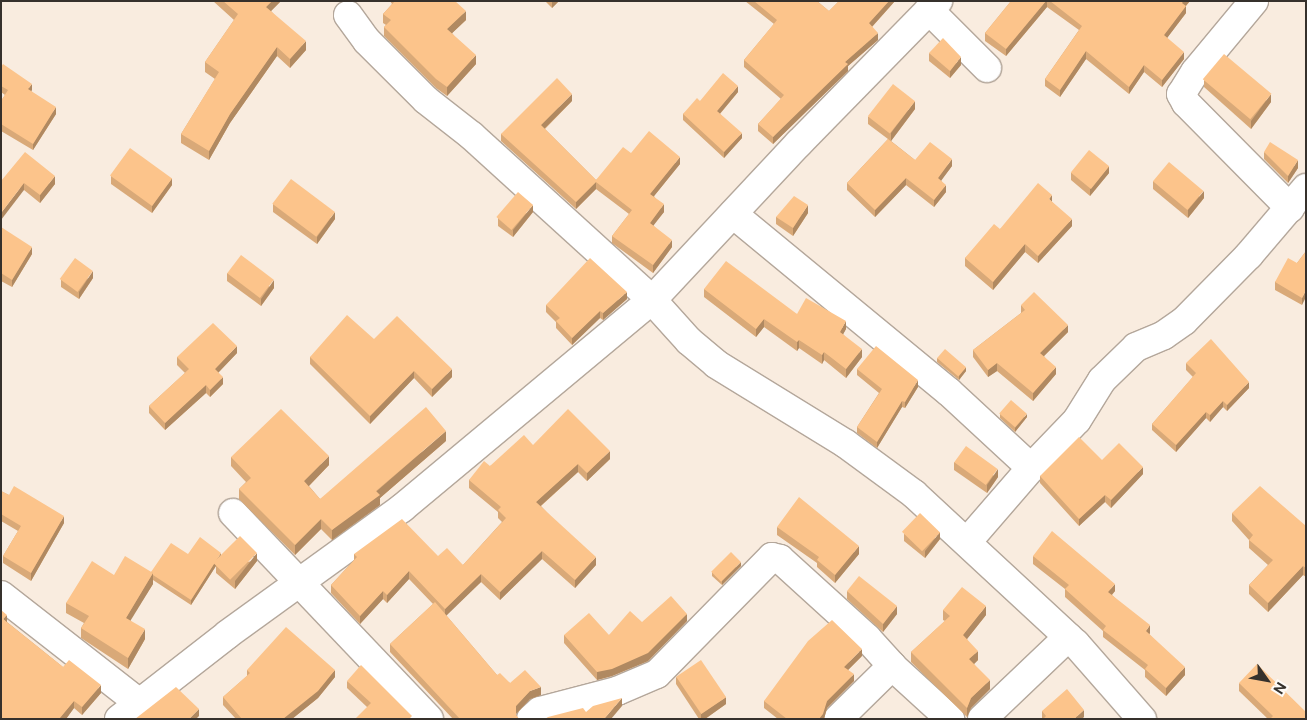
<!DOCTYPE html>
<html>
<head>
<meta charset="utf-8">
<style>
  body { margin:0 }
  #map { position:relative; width:1307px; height:720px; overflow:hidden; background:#f9ecdf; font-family:"Public Sans",sans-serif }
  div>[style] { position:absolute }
  .roads { filter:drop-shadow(1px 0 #b4a79b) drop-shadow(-1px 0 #b4a79b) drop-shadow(0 1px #b4a79b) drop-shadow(0 -1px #b4a79b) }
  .minor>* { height:28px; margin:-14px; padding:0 14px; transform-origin:14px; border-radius:14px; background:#fff }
  .wall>* { inset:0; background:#d9a978 }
  .shaded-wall>* { inset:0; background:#b08961 }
  .building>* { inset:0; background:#fcc48b; transform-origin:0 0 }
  span { translate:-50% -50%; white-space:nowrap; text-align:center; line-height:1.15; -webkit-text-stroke:4px #fefbf8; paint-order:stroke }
  .frame { position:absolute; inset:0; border:2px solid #36312c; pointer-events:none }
  .north { position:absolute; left:1242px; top:655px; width:50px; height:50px; -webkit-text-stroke:4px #fefbf8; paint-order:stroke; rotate:122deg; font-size:14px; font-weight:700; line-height:20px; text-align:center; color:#36312c }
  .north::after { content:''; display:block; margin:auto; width:18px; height:22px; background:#36312c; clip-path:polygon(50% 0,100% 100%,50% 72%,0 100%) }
</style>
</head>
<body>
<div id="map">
  <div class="roads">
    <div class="minor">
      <i style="left:1254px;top:1px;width:92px;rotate:129.7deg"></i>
      <i style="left:1195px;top:72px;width:26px;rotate:122deg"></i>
      <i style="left:1181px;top:94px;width:10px;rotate:61deg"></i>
      <i style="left:1186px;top:103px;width:148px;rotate:45.3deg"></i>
      <i style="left:929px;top:10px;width:82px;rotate:45deg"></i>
      <i style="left:348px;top:15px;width:32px;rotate:54deg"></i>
      <i style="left:367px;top:41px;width:83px;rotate:45deg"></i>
      <i style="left:426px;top:100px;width:58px;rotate:38deg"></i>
      <i style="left:472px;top:136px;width:244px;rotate:42.3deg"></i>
      <i style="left:652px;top:300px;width:55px;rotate:47.9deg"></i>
      <i style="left:689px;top:341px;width:35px;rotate:40deg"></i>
      <i style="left:716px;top:364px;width:153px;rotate:31.6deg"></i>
      <i style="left:846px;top:444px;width:84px;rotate:36.3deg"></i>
      <i style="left:914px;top:494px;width:221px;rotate:42.8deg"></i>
      <i style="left:1076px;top:644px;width:100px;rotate:48.7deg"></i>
      <i style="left:733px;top:214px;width:280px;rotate:39.5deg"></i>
      <i style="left:949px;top:392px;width:112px;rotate:42.8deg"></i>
      <i style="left:233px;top:513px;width:284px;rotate:46.4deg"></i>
      <i style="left:967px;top:542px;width:98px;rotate:-49.1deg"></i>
      <i style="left:1031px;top:468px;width:66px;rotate:-46.2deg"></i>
      <i style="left:1077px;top:420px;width:47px;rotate:-58deg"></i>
      <i style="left:1102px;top:380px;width:47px;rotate:-44.1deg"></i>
      <i style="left:1136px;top:347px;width:30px;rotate:-23deg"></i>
      <i style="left:1164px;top:335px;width:24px;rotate:-35deg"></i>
      <i style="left:1184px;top:321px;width:93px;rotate:-45.4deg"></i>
      <i style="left:1249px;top:255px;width:88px;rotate:-49.6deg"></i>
      <i style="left:1px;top:595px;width:174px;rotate:38deg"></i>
      <i style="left:119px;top:719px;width:138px;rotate:-37.9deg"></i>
      <i style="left:228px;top:634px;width:215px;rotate:-35.9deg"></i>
      <i style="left:402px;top:508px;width:325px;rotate:-39.8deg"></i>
      <i style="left:652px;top:300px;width:215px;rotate:-46.9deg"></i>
      <i style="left:799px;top:143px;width:199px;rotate:-45.6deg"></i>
      <i style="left:531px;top:719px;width:12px;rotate:-42deg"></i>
      <i style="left:540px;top:711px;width:80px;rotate:-14.6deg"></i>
      <i style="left:617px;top:691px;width:43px;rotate:-23deg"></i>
      <i style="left:657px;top:674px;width:164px;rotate:-45.5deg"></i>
      <i style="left:772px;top:557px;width:8px;rotate:14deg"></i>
      <i style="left:780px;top:559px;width:118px;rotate:42.2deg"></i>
      <i style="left:867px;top:638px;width:38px;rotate:48deg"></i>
      <i style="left:892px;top:666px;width:79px;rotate:42.4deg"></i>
      <i style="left:838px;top:719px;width:76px;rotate:-44.5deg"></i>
      <i style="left:982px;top:719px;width:119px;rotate:-43.6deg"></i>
    </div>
  </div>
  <div class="wall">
    <i style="clip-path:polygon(213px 1px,281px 1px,271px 11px,306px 50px,290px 68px,277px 56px,230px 123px,209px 160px,181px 143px,181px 134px,215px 79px,205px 72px,205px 62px,234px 20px)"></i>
    <i style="clip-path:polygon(390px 1px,455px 1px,466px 20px,452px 33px,476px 64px,447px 96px,436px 88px,384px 36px,384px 27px,386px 25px,383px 23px,383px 14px,392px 4px)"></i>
    <i style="clip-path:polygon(545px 1px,559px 1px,552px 8px)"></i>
    <i style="clip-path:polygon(745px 1px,817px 1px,829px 11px,839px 1px,895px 1px,872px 27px,878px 40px,848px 66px,848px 71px,773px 144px,758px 131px,758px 124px,781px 99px,744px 67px,744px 60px,774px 24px)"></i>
    <i style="clip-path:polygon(1011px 1px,1190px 1px,1186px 6px,1186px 13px,1167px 38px,1184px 59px,1162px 87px,1144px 72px,1129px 94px,1086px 59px,1060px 97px,1045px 86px,1045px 79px,1079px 30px,1047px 7px,1006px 56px,985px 41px,985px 33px)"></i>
    <i style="clip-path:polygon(929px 53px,961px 65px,950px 78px,929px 61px)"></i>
    <i style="clip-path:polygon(1px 67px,32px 90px,31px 91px,56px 114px,33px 150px,1px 131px,1px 101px,5px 95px,1px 92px)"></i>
    <i style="clip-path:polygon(1204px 80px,1271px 102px,1251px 129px,1204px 87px)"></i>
    <i style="clip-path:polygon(738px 92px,720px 114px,742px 138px,724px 158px,683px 120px,683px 114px,700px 101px)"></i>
    <i style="clip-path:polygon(572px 101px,545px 129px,596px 180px,631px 153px,680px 164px,654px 196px,664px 212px,653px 225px,672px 247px,653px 273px,612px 243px,612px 236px,629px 214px,596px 189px,576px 209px,501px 141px,501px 134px)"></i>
    <i style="clip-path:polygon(915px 109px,891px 141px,915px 160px,952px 166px,941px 180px,946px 192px,934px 207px,906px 185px,875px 217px,847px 190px,847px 183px,888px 139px,868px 124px,868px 117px)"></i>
    <i style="clip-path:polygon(1264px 152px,1298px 168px,1288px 183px,1264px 159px)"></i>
    <i style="clip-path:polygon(1071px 173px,1109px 173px,1090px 196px,1071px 180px)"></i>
    <i style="clip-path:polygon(111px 176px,172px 185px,152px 213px,111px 184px)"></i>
    <i style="clip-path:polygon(1px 181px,55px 184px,40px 203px,24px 190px)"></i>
    <i style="clip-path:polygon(1153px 181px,1204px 198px,1188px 218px,1153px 189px)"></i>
    <i style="clip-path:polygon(1052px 202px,1072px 226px,1038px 263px,1025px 252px,993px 290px,965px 266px,965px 258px,1000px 229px)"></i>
    <i style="clip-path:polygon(273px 204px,335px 219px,317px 244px,273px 212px)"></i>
    <i style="clip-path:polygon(533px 212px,513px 237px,498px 226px,498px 218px)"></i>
    <i style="clip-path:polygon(808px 213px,793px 236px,776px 224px,776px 217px)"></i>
    <i style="clip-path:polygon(1px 227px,32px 254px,12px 287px,1px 281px)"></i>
    <i style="clip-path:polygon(1306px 251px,1302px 305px,1275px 290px,1275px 282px,1297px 263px)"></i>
    <i style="clip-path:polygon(227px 273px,274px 288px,261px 306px,227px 281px)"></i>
    <i style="clip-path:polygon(93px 278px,79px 299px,61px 287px,61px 280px)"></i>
    <i style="clip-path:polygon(704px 289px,797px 314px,846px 329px,843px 334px,862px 357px,846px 378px,824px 360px,822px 364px,799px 348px,797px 351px,764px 327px,756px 337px,704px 297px)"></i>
    <i style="clip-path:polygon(627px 299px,603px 320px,600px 318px,572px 345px,556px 328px,556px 322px,546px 312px,546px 305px)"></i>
    <i style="clip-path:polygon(1021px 305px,1068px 332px,1044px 356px,1056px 374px,1033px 401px,997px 371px,988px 377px,973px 357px,973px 350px,1021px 313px)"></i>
    <i style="clip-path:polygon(374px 339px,452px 377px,432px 397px,414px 378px,370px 424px,310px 364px,310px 357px)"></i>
    <i style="clip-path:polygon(237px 353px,218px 373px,223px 384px,210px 397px,206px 393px,165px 430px,149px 413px,149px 406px,185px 373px,177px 365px,177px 357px)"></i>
    <i style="clip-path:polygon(937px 358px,966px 371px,959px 380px,937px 362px)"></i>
    <i style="clip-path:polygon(1186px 363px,1249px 388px,1227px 411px,1223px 407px,1210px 422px,1206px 418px,1176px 452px,1152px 430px,1152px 424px,1193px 377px,1186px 370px)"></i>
    <i style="clip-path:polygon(857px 369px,918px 387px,905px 408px,902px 407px,877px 448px,857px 433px,857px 427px,879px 393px,857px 375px)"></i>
    <i style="clip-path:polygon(1000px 414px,1027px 417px,1015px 432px,1000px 418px)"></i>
    <i style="clip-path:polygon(446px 441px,380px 498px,380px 505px,332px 540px,321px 529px,295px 555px,239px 499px,239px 489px,246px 482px,231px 466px,231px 457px,329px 465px,309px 486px,320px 499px)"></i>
    <i style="clip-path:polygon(533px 445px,610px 459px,587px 481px,578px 472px,541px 506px,596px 565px,575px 588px,542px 559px,500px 600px,481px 582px,446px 615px,497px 675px,510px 683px,541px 695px,530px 699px,516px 714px,516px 715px,519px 719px,453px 719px,390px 652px,390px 644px,433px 604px,409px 579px,387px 603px,383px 599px,360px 624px,331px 593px,331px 585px,354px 560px,354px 554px,438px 556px,463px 565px,502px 522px,498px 518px,498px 512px,469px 488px,469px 480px,490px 466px)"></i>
    <i style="clip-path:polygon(1102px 460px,1143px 474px,1111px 508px,1105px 502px,1079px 526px,1040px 483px,1040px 476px)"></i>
    <i style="clip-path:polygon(954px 462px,998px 477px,987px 493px,954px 470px)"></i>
    <i style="clip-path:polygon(1px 491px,64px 523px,31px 581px,3px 563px,3px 556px,18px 531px,1px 521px)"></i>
    <i style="clip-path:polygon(1232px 513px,1306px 526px,1306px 577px,1303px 575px,1268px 612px,1249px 594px,1249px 585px,1268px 565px,1249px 548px,1249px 540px,1232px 521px)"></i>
    <i style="clip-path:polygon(777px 527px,859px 554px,835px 583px,817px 567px,817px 563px,777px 535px)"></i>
    <i style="clip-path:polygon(904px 534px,940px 539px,925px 558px,904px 541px)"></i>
    <i style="clip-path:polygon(188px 554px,221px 558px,217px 564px,257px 561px,235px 589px,216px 573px,216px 566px,191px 605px,153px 580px,153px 584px,130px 620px,145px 639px,128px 669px,81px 638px,81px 628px,84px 623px,66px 613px,66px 603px,114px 575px,151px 572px)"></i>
    <i style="clip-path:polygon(1033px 556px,1115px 591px,1112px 595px,1150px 633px,1149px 634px,1185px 675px,1166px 696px,1145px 677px,1145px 670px,1103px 637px,1103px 631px,1065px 597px,1065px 589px,1033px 564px)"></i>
    <i style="clip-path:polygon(741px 566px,722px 585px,712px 576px,712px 572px)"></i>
    <i style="clip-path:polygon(847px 591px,897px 614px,883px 632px,847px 599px)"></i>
    <i style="clip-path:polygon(943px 610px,986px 615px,967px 639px,978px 660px,974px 664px,990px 689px,971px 708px,967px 717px,911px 662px,911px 652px,945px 621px,943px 620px)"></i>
    <i style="clip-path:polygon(687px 621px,648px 661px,612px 676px,597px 680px,564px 643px,564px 635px,609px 635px,642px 622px)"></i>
    <i style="clip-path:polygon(7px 622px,63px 667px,101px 693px,82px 715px,74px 708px,66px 719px,1px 719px)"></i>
    <i style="clip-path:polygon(862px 656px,848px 670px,854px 681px,827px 708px,824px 719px,778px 719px,764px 708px,764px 701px)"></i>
    <i style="clip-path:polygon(247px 670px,335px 677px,318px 698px,292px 719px,236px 719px,223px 705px,223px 697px,247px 676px)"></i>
    <i style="clip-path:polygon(676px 677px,726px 704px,705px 719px,699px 719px,676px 684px)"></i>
    <i style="clip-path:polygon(347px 681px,412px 719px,367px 707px,347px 688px)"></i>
    <i style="clip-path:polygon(1239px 683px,1306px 719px,1268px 719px,1239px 691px)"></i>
    <i style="clip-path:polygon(1042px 711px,1084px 717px,1042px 719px)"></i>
  </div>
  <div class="shaded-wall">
    <i style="clip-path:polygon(272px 1px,281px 1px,266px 16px,266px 7px)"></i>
    <i style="clip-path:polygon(552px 1px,559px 1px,552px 8px)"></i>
    <i style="clip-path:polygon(889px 1px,895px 1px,869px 30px,869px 23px)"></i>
    <i style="clip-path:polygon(1046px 1px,1047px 1px,1047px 7px,1006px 56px,1006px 49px)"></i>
    <i style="clip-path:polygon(1183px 1px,1190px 1px,1182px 10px,1182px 3px)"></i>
    <i style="clip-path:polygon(1186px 6px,1186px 13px,1164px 42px,1164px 35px)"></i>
    <i style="clip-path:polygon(466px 11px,466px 20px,447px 38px,447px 29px)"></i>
    <i style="clip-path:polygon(878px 33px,878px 40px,848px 66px,848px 71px,773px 144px,773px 137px,845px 62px)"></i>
    <i style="clip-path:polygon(306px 41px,306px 50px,290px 68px,290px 59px)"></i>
    <i style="clip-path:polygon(277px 47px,277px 56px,230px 123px,209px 160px,209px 151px,230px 114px)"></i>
    <i style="clip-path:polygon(1086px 51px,1086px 59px,1060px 97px,1060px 90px)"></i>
    <i style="clip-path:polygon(1184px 52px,1184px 59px,1162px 87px,1162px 80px)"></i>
    <i style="clip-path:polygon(476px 55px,476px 64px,447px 96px,447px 87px)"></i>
    <i style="clip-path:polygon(961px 57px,961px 65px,950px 78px,950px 71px)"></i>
    <i style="clip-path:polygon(1144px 65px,1144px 72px,1129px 94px,1129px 87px)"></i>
    <i style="clip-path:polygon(32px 84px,32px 90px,28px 95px,28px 89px)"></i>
    <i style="clip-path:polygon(738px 86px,738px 92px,717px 117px,717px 111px)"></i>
    <i style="clip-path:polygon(572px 94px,572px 101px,541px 132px,541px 125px)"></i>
    <i style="clip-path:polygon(1271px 94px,1271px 102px,1251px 129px,1251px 121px)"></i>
    <i style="clip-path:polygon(915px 101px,915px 109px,891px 141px,891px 133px)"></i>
    <i style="clip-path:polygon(56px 107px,56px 114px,33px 150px,33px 144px)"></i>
    <i style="clip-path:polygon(742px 133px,742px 138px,724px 158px,724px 152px)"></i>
    <i style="clip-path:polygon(680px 157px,680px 164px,650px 201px,650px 194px)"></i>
    <i style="clip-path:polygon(952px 159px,952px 166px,938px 185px,938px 178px)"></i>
    <i style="clip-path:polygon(1298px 160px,1298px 168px,1288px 183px,1288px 176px)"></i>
    <i style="clip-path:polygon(1109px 166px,1109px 173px,1090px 196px,1090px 189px)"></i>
    <i style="clip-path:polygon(55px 176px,55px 184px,40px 203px,40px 195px)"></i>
    <i style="clip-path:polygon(172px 178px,172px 185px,152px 213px,152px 206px)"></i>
    <i style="clip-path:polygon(906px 178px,906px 185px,875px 217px,875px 210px)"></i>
    <i style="clip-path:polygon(596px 182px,596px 189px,576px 209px,576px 202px)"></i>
    <i style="clip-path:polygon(24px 183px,24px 190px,1px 220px,1px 213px)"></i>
    <i style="clip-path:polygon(946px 185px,946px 192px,934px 207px,934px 200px)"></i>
    <i style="clip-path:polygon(1204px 191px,1204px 198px,1188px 218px,1188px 210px)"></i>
    <i style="clip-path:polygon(1052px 195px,1052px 202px,1049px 199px)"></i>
    <i style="clip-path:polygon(664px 204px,664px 212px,650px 230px,650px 223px)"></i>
    <i style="clip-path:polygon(533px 205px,533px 212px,513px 237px,513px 230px)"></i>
    <i style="clip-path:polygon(808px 205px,808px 213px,793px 236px,793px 228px)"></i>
    <i style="clip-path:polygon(335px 212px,335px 219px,317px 244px,317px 237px)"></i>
    <i style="clip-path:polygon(1072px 219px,1072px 226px,1038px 263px,1038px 256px)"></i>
    <i style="clip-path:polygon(672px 240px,672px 247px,653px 273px,653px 265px)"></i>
    <i style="clip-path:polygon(1025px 244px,1025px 252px,993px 290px,993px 282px)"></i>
    <i style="clip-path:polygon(32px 247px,32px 254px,12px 287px,12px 280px)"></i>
    <i style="clip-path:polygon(93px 271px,93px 278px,79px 299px,79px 292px)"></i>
    <i style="clip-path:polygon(274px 280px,274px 288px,261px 306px,261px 299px)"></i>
    <i style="clip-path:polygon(1306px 290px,1306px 297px,1302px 305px,1302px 298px)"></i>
    <i style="clip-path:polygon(627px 292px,627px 299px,603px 320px,603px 313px)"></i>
    <i style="clip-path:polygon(600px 311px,600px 318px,572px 345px,572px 338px)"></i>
    <i style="clip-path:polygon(764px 319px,764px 327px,756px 337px,756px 329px)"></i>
    <i style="clip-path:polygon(846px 321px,846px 329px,840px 340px,840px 332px)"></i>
    <i style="clip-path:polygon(1068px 325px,1068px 332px,1040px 360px,1040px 353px)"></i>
    <i style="clip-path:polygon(799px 340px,799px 348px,797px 351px,797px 342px)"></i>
    <i style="clip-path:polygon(237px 346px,237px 353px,215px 376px,215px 369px)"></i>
    <i style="clip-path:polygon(862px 349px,862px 357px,846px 378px,846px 369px)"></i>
    <i style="clip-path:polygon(824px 352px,824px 360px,822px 364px,822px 355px)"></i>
    <i style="clip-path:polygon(997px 363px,997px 371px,988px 377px,988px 370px)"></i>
    <i style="clip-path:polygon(966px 367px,966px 371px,959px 380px,959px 376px)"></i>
    <i style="clip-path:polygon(1056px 367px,1056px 374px,1033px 401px,1033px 393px)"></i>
    <i style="clip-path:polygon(452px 369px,452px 377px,432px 397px,432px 389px)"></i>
    <i style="clip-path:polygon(414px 371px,414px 378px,370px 424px,370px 416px)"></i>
    <i style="clip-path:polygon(223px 377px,223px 384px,210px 397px,210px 390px)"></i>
    <i style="clip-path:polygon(918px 380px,918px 387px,905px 408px,905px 402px)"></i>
    <i style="clip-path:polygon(1249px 382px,1249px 388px,1227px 411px,1227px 405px)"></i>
    <i style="clip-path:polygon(206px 385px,206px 393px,165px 430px,165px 423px)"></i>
    <i style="clip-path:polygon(902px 401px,902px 407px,877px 448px,877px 442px)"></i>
    <i style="clip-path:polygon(1223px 401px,1223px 407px,1210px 422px,1210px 415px)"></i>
    <i style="clip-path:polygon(1206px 412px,1206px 418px,1176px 452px,1176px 445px)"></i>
    <i style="clip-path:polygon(1027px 414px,1027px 417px,1015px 432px,1015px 428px)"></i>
    <i style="clip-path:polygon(446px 431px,446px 441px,380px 498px,380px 505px,332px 540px,332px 530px)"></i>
    <i style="clip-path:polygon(610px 451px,610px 459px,587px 481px,587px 473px)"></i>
    <i style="clip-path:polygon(329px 456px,329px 465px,304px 491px,304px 481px)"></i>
    <i style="clip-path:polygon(578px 464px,578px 472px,536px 510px,536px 502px)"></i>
    <i style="clip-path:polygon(1143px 467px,1143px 474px,1111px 508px,1111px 500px)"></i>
    <i style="clip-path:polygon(998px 469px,998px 477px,987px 493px,987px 485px)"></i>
    <i style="clip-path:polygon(1105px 495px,1105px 502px,1079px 526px,1079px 519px)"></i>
    <i style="clip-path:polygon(64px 516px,64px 523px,31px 581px,31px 573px)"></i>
    <i style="clip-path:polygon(321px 519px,321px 529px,295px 555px,295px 545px)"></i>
    <i style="clip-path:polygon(940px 532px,940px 539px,925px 558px,925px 551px)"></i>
    <i style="clip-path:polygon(859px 546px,859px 554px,835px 583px,835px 575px)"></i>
    <i style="clip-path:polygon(542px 551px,542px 559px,500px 600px,500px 592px)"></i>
    <i style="clip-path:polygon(221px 553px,221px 558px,191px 605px,191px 600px)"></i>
    <i style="clip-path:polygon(257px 553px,257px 561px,235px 589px,235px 581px)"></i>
    <i style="clip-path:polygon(596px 557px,596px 565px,575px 588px,575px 580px)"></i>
    <i style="clip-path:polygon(741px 562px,741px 566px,722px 585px,722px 581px)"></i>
    <i style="clip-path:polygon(1303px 566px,1303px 575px,1268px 612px,1268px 603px)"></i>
    <i style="clip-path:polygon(409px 571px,409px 579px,387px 603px,387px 595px)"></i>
    <i style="clip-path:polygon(153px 573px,153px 584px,126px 628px,126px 618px)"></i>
    <i style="clip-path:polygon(481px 574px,481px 582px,445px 617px,445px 609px)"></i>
    <i style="clip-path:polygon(1115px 584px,1115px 591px,1108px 599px,1108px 592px)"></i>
    <i style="clip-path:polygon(383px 591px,383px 599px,360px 624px,360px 616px)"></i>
    <i style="clip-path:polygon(897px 606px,897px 614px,883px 632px,883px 624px)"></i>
    <i style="clip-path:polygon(986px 606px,986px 615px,963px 644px,963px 635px)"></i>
    <i style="clip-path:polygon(687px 614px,687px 621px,648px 661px,612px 676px,597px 680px,597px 672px)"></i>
    <i style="clip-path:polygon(7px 615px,7px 623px,3px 619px)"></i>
    <i style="clip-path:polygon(1150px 625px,1150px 633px,1146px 639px,1146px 631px)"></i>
    <i style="clip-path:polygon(145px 629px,145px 639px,128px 669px,128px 658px)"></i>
    <i style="clip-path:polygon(862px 649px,862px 656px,844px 674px,844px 667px)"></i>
    <i style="clip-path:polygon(978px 651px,978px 660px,969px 669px,969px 659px)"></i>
    <i style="clip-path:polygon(1185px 667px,1185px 675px,1166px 696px,1166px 688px)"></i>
    <i style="clip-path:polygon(335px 670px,335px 677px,318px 698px,292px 719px,283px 719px)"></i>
    <i style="clip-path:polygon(854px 674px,854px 681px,827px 708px,824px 719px,819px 719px,827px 701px)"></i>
    <i style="clip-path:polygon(990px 680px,990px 689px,971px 708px,967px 717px,967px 708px,971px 698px)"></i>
    <i style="clip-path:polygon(101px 685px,101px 693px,82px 715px,82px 707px)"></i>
    <i style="clip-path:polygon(541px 687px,541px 695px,530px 699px,516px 714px,516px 719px,516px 706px,530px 691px)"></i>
    <i style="clip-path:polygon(726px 697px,726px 704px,705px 719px,701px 719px,701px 714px)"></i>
    <i style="clip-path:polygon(622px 698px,622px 706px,611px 719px,604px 719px)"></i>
    <i style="clip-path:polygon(74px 701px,74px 708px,66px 719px,59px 719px)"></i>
    <i style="clip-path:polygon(199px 709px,199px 716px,196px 719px,189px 719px)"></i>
    <i style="clip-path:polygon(1084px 710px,1084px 717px,1082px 719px,1074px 719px)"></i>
  </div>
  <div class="building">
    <i style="clip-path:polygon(223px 1px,272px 1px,266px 7px,306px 41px,290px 59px,277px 47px,230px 114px,209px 151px,181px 134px,219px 72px,205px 62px,238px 14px)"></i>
    <i style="clip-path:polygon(395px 1px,455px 1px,466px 11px,447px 29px,476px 55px,447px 87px,436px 79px,384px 27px,391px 20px,383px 14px)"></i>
    <i style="clip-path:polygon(754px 1px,817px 1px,829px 11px,839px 1px,889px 1px,869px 23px,878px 33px,845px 62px,848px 64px,773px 137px,758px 124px,784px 95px,744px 60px,777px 20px)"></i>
    <i style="clip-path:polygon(1011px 1px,1046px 1px,1006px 49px,985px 33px)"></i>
    <i style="clip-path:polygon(1050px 1px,1183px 1px,1182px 3px,1186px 6px,1164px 35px,1184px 52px,1162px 80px,1144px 65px,1129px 87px,1086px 51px,1060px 90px,1045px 79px,1082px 26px)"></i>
    <i style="clip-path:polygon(943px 38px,961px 57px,950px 71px,929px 53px)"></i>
    <i style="left:1224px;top:54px;width:62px;height:33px;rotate:40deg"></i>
    <i style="clip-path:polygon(3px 64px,32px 84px,28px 89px,56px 107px,33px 144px,1px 124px,1px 101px,8px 90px,1px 86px,1px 67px)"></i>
    <i style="clip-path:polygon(723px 73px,738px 86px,717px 111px,742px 133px,724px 152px,683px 114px,697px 98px,700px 101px)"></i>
    <i style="clip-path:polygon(557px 78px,572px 94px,541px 125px,596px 180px,623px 147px,631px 153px,649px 131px,680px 157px,650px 194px,664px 204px,650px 223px,672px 240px,653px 265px,612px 236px,632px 210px,596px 182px,576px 202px,501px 134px)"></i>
    <i style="left:893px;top:84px;width:28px;height:41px;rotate:38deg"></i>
    <i style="clip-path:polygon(888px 139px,915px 160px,930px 142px,952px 159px,938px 178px,946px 185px,934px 200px,906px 178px,875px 210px,847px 183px)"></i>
    <i style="clip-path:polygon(1270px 142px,1298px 160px,1288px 176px,1264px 152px)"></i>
    <i style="left:130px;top:148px;width:52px;height:34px;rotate:36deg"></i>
    <i style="left:1089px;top:150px;width:26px;height:29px;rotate:39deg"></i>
    <i style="clip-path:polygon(25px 152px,55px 176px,40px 195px,24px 183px,1px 213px,1px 181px)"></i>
    <i style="left:1169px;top:162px;width:45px;height:25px;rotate:40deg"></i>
    <i style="left:291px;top:179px;width:55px;height:31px;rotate:37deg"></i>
    <i style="clip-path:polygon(1038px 183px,1052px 195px,1049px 199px,1072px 219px,1038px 256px,1025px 244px,993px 282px,965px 258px,994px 224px,1000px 229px)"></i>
    <i style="left:518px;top:192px;width:20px;height:33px;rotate:41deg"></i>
    <i style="clip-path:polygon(794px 196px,808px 205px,793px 228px,776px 217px)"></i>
    <i style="clip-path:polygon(1px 227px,32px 247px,12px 280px,1px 273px)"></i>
    <i style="clip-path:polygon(1306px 251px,1306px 290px,1302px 298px,1275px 282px,1288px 258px,1297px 263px)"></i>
    <i style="left:241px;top:255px;width:41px;height:23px;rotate:37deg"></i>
    <i style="left:75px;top:258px;width:22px;height:26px;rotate:36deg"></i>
    <i style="clip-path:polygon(590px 258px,627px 292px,603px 313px,600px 311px,572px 338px,556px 321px,560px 318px,546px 305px)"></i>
    <i style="clip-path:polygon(726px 261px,797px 314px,806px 298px,846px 321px,840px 332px,862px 349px,846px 369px,824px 352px,822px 355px,799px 340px,797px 342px,764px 319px,756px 329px,704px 289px)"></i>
    <i style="clip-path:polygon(1034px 292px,1068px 325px,1040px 353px,1056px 367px,1033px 393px,997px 363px,988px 370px,973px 350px,1025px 310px,1021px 305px)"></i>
    <i style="clip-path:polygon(347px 315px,374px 339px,397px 316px,452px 369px,432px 389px,414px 371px,370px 416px,310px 357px)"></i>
    <i style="clip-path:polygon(213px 323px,237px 346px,215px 369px,223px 377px,210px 390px,206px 385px,165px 423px,149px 406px,189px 369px,177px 357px)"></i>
    <i style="clip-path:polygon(1211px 339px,1249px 382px,1227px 405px,1223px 401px,1210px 415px,1206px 412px,1176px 445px,1152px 424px,1196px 373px,1186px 363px)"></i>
    <i style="clip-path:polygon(876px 346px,918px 380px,905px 402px,902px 401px,877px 442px,857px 427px,882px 389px,857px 369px)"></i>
    <i style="left:945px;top:349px;width:28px;height:12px;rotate:41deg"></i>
    <i style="left:1011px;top:400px;width:21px;height:18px;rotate:41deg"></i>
    <i style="clip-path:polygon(426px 407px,446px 431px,376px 491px,380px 495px,332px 530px,321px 519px,295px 545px,239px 489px,251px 478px,231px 457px,281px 409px,329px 456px,304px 481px,320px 499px)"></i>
    <i style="clip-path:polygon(568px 409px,610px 451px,587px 473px,578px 464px,536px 502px,596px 557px,575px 580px,542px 551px,500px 592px,481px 574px,445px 609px,409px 571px,387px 595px,383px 591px,360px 616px,331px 585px,357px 557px,354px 554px,402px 519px,438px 556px,447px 548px,463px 565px,506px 518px,498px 510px,501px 507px,469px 480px,484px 461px,490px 466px,524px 435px,533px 445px)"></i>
    <i style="clip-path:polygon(1079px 437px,1102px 460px,1119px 443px,1143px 467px,1111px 500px,1105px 495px,1079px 519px,1040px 476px)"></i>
    <i style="left:966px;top:446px;width:39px;height:20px;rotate:36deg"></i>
    <i style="clip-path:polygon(14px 486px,64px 516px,31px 573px,3px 556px,21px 526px,1px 514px,1px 491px,9px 495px)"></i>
    <i style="clip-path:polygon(1260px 486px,1306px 526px,1306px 568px,1303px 566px,1268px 603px,1249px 585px,1273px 560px,1249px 540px,1253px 535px,1232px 513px)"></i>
    <i style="clip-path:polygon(799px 497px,859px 546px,835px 575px,817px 560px,819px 557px,777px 527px)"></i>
    <i style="left:920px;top:513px;width:28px;height:26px;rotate:44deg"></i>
    <i style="clip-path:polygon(1052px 531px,1115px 584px,1108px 592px,1150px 625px,1146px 631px,1185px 667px,1166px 688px,1145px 669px,1148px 665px,1103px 630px,1106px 626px,1065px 589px,1069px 585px,1033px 556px)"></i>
    <i style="left:240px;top:536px;width:24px;height:38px;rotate:45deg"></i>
    <i style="clip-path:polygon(200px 537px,221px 553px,191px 600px,153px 575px,153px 573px,151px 572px,171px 543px,188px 554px)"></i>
    <i style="left:731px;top:552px;width:14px;height:28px;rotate:45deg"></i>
    <i style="clip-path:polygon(125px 556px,153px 573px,126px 618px,145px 629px,128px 658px,81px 628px,89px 616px,66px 603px,92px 561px,114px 575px)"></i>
    <i style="clip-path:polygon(859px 576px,897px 606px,883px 624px,847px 591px)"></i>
    <i style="clip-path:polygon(962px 587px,986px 606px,963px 635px,978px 651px,969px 659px,990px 680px,971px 698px,967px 708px,911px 652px,950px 616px,943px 610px)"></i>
    <i style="clip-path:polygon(671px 596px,687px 614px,648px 653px,612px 669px,597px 672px,564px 635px,589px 613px,609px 635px,630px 611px,642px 622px)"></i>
    <i style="clip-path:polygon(435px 602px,497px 675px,500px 673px,510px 683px,525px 670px,541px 687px,530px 691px,516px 706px,516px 715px,519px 719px,460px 719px,390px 644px)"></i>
    <i style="clip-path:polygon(1px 610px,7px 615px,3px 619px,63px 667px,69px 660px,101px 685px,82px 707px,74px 701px,59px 719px,1px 719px)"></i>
    <i style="clip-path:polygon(832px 620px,862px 649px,844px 667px,854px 674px,827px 701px,823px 714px,819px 719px,787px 719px,764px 701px,808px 641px)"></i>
    <i style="clip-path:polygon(286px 627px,335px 670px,318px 691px,283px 719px,242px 719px,223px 697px,250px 673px,247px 670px)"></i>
    <i style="left:701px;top:660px;width:45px;height:30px;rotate:56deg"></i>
    <i style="clip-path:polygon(1257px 664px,1306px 712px,1306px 719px,1270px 719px,1273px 716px,1239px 683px)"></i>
    <i style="clip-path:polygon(361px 665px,412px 716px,409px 719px,355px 719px,371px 703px,347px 681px)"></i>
    <i style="clip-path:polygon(176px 687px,199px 709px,189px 719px,135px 719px)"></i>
    <i style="clip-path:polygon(1067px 689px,1084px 710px,1074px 719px,1043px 719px,1046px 716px,1042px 711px)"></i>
    <i style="clip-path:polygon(622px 698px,604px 719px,545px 719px,548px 717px,583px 708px,586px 712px,593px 706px)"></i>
  </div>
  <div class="frame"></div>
  <div class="north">N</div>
</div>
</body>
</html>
